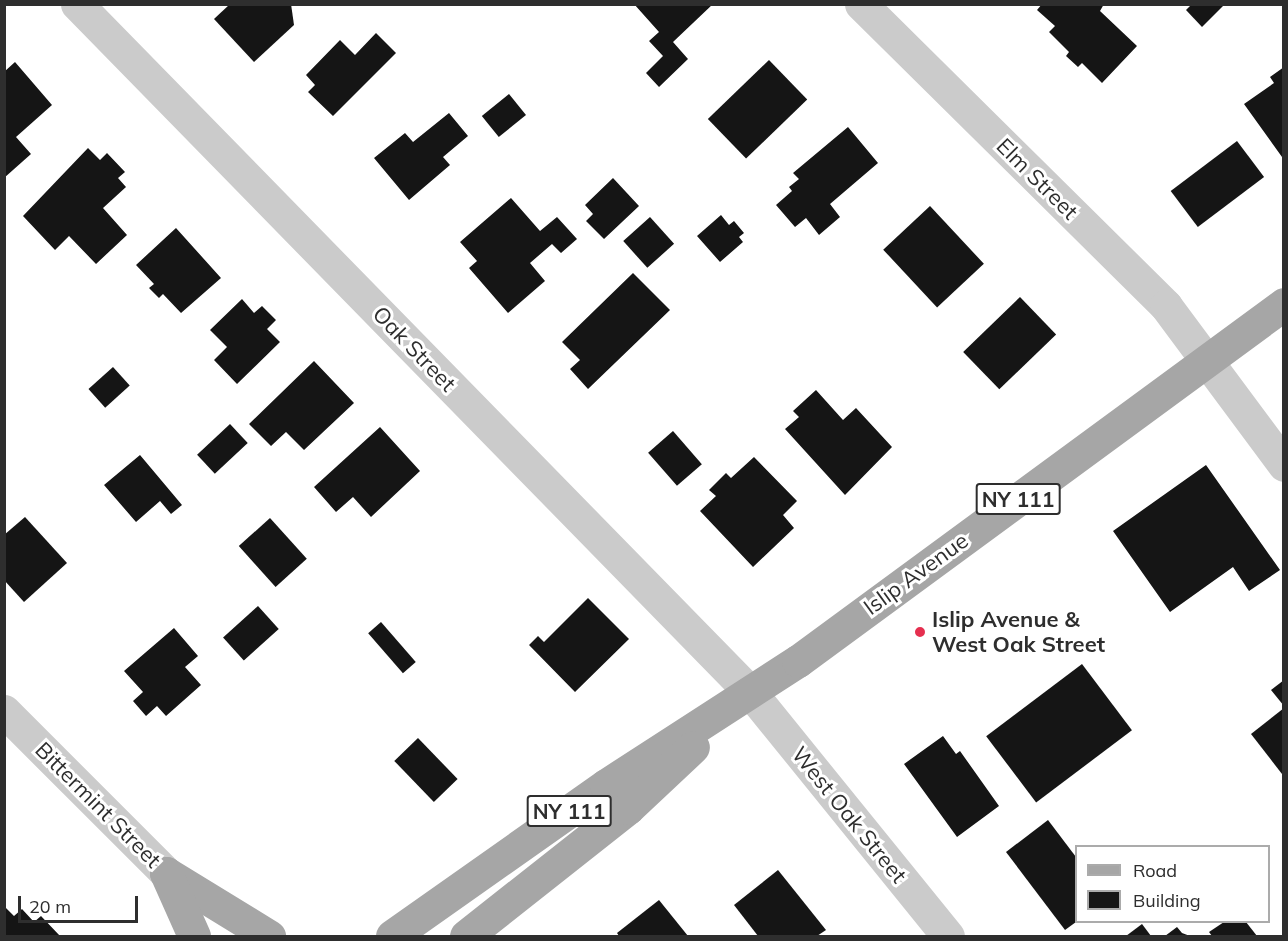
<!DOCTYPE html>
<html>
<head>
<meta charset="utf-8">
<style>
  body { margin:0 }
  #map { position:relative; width:1288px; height:941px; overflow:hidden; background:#fff; font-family:Mulish,sans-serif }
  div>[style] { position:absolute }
  .building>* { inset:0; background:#151515; transform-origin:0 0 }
  .minor>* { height:33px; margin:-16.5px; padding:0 16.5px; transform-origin:16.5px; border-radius:16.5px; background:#cbcbcb }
  .major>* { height:33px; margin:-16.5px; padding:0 16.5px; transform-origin:16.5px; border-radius:16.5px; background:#a6a6a6 }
  .dots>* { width:16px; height:16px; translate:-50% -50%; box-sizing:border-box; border:3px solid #fff; border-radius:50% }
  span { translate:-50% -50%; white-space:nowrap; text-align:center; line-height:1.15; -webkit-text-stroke:6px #fff; paint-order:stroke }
  .shield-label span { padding:2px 4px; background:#fff; border:2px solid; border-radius:4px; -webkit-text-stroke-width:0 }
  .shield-label { font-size:21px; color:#2e2e2e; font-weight:700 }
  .street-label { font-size:22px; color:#2e2e2e }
  .poi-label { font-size:22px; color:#2e2e2e; font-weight:700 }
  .left { translate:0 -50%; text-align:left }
  .frame { position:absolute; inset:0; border:6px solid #2e2e2e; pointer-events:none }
  .legend { position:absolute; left:1075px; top:845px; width:195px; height:78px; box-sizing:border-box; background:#fff; border:2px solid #ababab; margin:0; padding:8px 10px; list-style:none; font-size:18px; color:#2e2e2e }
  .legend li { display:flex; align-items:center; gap:12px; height:30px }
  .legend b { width:30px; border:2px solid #ababab }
  .scale { position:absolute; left:18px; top:896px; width:120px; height:27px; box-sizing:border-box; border:3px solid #2e2e2e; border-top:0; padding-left:8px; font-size:18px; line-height:21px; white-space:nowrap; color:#2e2e2e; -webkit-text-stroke:4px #fff; paint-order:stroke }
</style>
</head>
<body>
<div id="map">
  <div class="building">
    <i style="clip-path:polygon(230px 4px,291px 4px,294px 25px,254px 62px,214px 19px)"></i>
    <i style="clip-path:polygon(634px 4px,713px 4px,673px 42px,688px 59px,659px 87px,646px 73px,663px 56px,649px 41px,659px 32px)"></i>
    <i style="clip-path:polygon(1042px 4px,1104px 4px,1100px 11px,1137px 46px,1102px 83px,1082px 63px,1078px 67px,1066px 56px,1069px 52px,1049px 32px,1055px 26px,1037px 10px)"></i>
    <i style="clip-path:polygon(1192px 4px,1225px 4px,1202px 27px,1186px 10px)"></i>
    <i style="clip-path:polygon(376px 33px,396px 53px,333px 116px,308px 92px,315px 85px,306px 75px,340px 40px,355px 55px)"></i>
    <i style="left:769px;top:60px;width:55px;height:85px;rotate:46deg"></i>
    <i style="clip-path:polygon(15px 62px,52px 105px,16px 137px,31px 154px,4px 178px,4px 72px)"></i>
    <i style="clip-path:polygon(1284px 67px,1284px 156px,1282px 157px,1244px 104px,1274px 83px,1270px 77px)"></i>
    <i style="left:509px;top:94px;width:27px;height:35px;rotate:51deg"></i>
    <i style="clip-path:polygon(449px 113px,468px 136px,443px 157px,450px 165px,409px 200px,374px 158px,405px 133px,413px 142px)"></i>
    <i style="clip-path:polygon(848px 127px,878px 163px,830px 204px,840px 217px,819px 235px,806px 218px,795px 227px,776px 205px,792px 191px,789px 187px,799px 179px,793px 173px)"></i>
    <i style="left:1237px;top:141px;width:45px;height:83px;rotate:53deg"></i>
    <i style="clip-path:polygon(88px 148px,100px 160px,107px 153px,125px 172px,118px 178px,126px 187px,103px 208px,127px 235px,96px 264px,69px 236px,55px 250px,23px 216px)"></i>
    <i style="clip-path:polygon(613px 178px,639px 206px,604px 239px,586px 221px,593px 214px,585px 205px)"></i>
    <i style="clip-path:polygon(511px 198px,540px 231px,557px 217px,577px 239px,561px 253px,552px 244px,530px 263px,545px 281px,508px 313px,469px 268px,477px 261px,460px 242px)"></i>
    <i style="left:930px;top:206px;width:79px;height:64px;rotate:47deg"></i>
    <i style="clip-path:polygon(721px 215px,729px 225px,734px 221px,744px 233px,739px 237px,743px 242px,720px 262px,697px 236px)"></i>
    <i style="left:650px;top:217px;width:36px;height:36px;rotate:48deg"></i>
    <i style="clip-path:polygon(176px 228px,221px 278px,181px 313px,163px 294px,159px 298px,149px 288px,154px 284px,136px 265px)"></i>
    <i style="clip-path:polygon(633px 273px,670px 310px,588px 389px,570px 369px,580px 360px,562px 342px)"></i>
    <i style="left:1020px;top:297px;width:52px;height:79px;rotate:46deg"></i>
    <i style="clip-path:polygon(242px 299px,254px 313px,262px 306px,276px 320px,267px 329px,280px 342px,237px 384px,214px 360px,227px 347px,210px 330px)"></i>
    <i style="clip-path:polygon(314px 361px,354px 403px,304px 450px,286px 432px,271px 446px,249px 424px)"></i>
    <i style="left:113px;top:367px;width:25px;height:33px;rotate:48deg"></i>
    <i style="clip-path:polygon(816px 390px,843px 420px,856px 408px,892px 447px,845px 495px,785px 429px,799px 417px,793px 411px)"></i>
    <i style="left:230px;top:424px;width:26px;height:45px;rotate:47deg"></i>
    <i style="clip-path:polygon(380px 427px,420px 471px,371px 517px,353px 497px,336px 512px,314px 487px)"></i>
    <i style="left:673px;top:431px;width:44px;height:33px;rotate:49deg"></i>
    <i style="clip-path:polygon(140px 455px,182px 505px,171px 514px,160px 501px,136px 522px,104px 485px)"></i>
    <i style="clip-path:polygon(754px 457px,797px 501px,783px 515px,794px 528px,753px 567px,700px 511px,716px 496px,709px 490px,726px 473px,731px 478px)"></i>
    <i style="clip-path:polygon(1206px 465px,1280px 570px,1249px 591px,1233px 567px,1170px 612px,1113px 531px)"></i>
    <i style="clip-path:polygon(25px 517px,67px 563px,24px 602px,4px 580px,4px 535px)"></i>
    <i style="left:270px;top:518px;width:55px;height:42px;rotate:48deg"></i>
    <i style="clip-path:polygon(588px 598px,629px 639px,575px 692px,529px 645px,538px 636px,544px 642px)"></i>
    <i style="left:258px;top:606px;width:31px;height:47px;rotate:48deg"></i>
    <i style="left:381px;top:622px;width:53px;height:17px;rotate:49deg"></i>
    <i style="clip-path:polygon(174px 628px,198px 656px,185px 667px,201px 685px,166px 716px,157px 706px,146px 716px,133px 701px,143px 692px,124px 671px)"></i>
    <i style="left:1082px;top:664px;width:83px;height:120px;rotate:53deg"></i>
    <i style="clip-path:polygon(1284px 680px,1284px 706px,1271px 690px)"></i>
    <i style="clip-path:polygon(1284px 708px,1284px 773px,1282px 774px,1251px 734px)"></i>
    <i style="clip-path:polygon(943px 736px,956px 754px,960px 751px,999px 806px,957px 837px,904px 764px)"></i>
    <i style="left:418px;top:738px;width:57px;height:33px;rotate:46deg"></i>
    <i style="clip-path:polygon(1048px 820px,1076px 857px,1076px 922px,1065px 930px,1006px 852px)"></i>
    <i style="clip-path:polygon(778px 870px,826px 930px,817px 936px,758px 936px,734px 905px)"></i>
    <i style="clip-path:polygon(659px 900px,688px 936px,619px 936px,617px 933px)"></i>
    <i style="clip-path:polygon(4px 906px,14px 916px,22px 909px,34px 922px,41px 916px,60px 936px,4px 936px)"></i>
    <i style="clip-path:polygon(1224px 922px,1246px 922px,1257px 936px,1212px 936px,1209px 932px)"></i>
    <i style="clip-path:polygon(1142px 924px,1151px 936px,1126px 936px)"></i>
    <i style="clip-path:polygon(1177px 927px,1182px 933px,1190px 936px,1165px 936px)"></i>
  </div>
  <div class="minor">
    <i style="left:77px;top:4px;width:964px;rotate:45.63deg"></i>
    <i style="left:751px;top:693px;width:313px;rotate:51deg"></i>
    <i style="left:861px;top:4px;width:429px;rotate:44.7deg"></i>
    <i style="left:1166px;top:306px;width:198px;rotate:53.4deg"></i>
    <i style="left:4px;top:711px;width:229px;rotate:45deg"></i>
  </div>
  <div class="major">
    <i style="left:166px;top:873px;width:121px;rotate:31.5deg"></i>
    <i style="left:166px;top:873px;width:69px;rotate:66deg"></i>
    <i style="left:392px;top:936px;width:262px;rotate:-35.2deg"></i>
    <i style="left:606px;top:785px;width:229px;rotate:-32.9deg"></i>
    <i style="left:798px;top:661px;width:603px;rotate:-36.3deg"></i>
    <i style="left:466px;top:936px;width:206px;rotate:-38.3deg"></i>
    <i style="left:628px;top:808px;width:89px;rotate:-43.2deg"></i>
  </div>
  <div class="dots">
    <i style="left:920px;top:632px;background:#e52f4f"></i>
  </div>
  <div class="shield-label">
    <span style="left:1018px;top:499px">NY 111</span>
    <span style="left:569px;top:811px">NY 111</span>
  </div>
  <div class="street-label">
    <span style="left:1037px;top:179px;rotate:45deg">Elm Street</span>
    <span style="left:414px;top:349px;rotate:46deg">Oak Street</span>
    <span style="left:916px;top:574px;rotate:-36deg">Islip Avenue</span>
    <span style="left:98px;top:805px;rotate:45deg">Bittermint Street</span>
    <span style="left:849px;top:815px;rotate:51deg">West Oak Street</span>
  </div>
  <div class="poi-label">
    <span class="left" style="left:932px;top:632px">Islip Avenue &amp;<br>West Oak Street</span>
  </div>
  <div class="frame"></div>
  <ul class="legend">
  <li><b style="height:8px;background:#a6a6a6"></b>Road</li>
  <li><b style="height:16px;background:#151515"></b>Building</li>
  </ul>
  <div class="scale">20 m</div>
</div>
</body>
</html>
